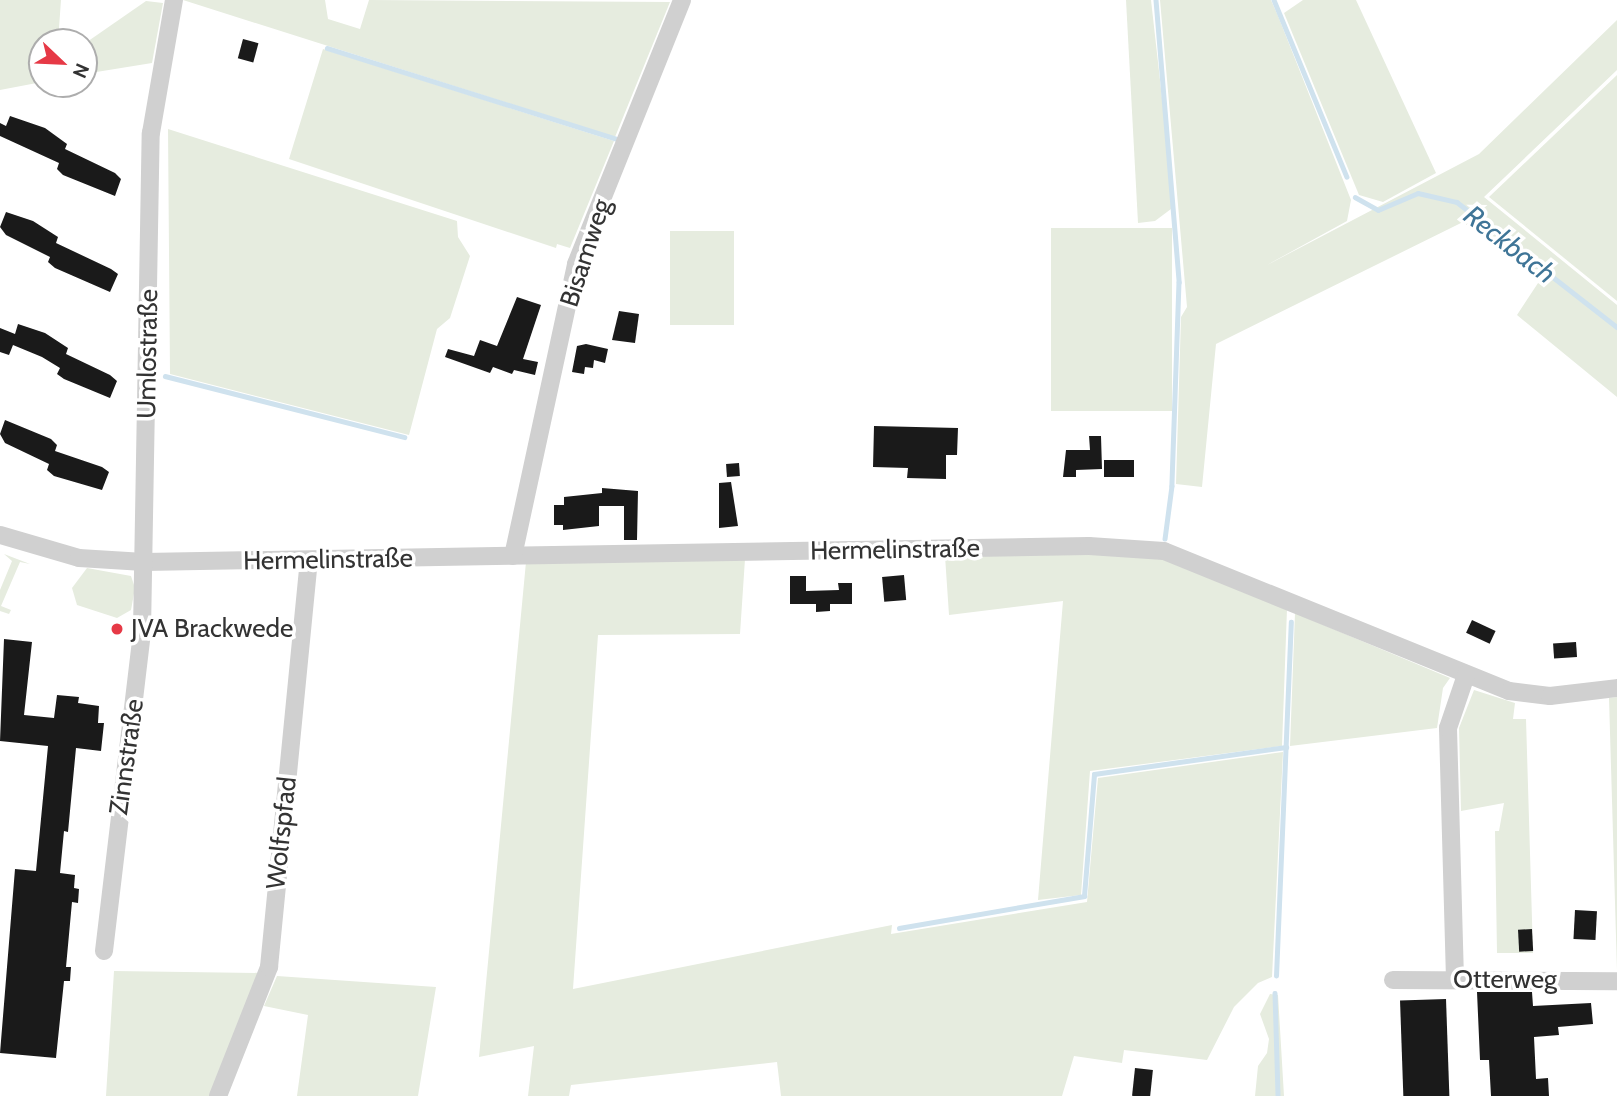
<!DOCTYPE html>
<html>
<head>
<meta charset="utf-8">
<style>
  body { margin:0 }
  #map { position:relative; width:1617px; height:1096px; overflow:hidden; background:#fff; font-family:Cabin,sans-serif }
  div>[style] { position:absolute }
  .green>* { inset:0; background:#e6ecdf; transform-origin:0 0 }
  .stream>* { height:4.5px; margin:-2.25px; padding:0 2.25px; transform-origin:2.25px; border-radius:2.25px; background:#cfe2ee }
  .building>* { inset:0; background:#1a1a1a; transform-origin:0 0 }
  .street>* { height:18px; margin:-9px; padding:0 9px; transform-origin:9px; border-radius:9px; background:#d0d0d0 }
  .dots>* { width:19px; height:19px; translate:-50% -50%; box-sizing:border-box; border:4px solid #fff; border-radius:50% }
  span { translate:-50% -50%; white-space:nowrap; text-align:center; line-height:1.15; -webkit-text-stroke:7px #fff; paint-order:stroke }
  .street-label { font-size:26px; color:#333 }
  .poi-label { font-size:26px; color:#333 }
  .left { translate:0 -50%; text-align:left }
  .water-label { font-size:28px; color:#3f7597; font-style:italic }
  .north { position:absolute; left:28px; top:28px; width:70px; height:70px; box-sizing:border-box; background:#fff; border:2px solid #adadad; border-radius:50%; rotate:113deg; font-size:19px; font-weight:700; line-height:28px; text-align:center; color:#333 }
  .north::after { content:''; display:block; margin:auto; width:24px; height:32px; background:#e63946; clip-path:polygon(50% 0,100% 100%,50% 72%,0 100%) }
</style>
</head>
<body>
<div id="map">
  <div class="green">
    <i style="clip-path:polygon(0 0,61px 0,58px 42px,42px 42px,42px 82px,0 90px)"></i>
    <i style="clip-path:polygon(183px 0,325px 0,328px 19px,360px 29px,369px 0,670px 2px,615px 137px)"></i>
    <i style="clip-path:polygon(1126px 0,1151px 0,1173px 196px,1171px 209px,1155px 221px,1138px 223px)"></i>
    <i style="clip-path:polygon(1160px 0,1271px 0,1278px 16px,1351px 200px,1347px 221px,1267px 265px,1479px 154px,1617px 20px,1617px 70px,1484px 197px,1617px 305px,1617px 397px,1517px 315px,1540px 280px,1463px 222px,1216px 344px,1202px 487px,1176px 484px,1181px 317px,1187px 307px)"></i>
    <i style="clip-path:polygon(1303px 0,1356px 0,1436px 173px,1383px 202px,1359px 195px,1284px 13px)"></i>
    <i style="clip-path:polygon(146px 1px,163px 3px,152px 63px,84px 74px,84px 44px)"></i>
    <i style="clip-path:polygon(323px 49px,614px 141px,570px 248px,557px 244px,556px 248px,289px 159px)"></i>
    <i style="clip-path:polygon(1617px 75px,1617px 301px,1489px 197px)"></i>
    <i style="clip-path:polygon(168px 129px,457px 221px,458px 237px,470px 256px,450px 318px,437px 329px,409px 435px,170px 374px)"></i>
    <i style="left:1051px;top:228px;width:121px;height:183px"></i>
    <i style="left:670px;top:231px;width:64px;height:94px"></i>
    <i style="clip-path:polygon(4px 554px,30px 564px,20px 562px,1px 606px,11px 610px,9px 614px,0 611px,0 590px,12px 561px)"></i>
    <i style="clip-path:polygon(1067px 554px,1156px 556px,1287px 609px,1282px 746px,1090px 771px,1081px 895px,1038px 900px,1063px 601px,949px 615px,945px 556px)"></i>
    <i style="clip-path:polygon(745px 559px,740px 634px,598px 635px,573px 989px,892px 925px,891px 934px,1087px 902px,1098px 778px,1283px 752px,1272px 977px,1258px 983px,1234px 1007px,1207px 1060px,1124px 1050px,1122px 1063px,1074px 1056px,1062px 1096px,781px 1096px,777px 1062px,571px 1085px,569px 1096px,528px 1096px,534px 1046px,479px 1057px,526px 562px)"></i>
    <i style="clip-path:polygon(87px 568px,131px 576px,135px 588px,131px 610px,117px 618px,77px 605px,72px 588px)"></i>
    <i style="clip-path:polygon(1295px 613px,1450px 678px,1443px 688px,1437px 728px,1290px 746px)"></i>
    <i style="clip-path:polygon(1474px 690px,1515px 703px,1513px 719px,1526px 719px,1533px 953px,1497px 953px,1495px 831px,1499px 831px,1504px 803px,1461px 811px,1459px 728px)"></i>
    <i style="clip-path:polygon(1617px 697px,1617px 971px,1609px 698px)"></i>
    <i style="clip-path:polygon(114px 971px,264px 973px,213px 1096px,106px 1096px)"></i>
    <i style="clip-path:polygon(277px 976px,436px 987px,418px 1096px,297px 1096px,308px 1015px,264px 1006px)"></i>
    <i style="clip-path:polygon(1270px 994px,1278px 995px,1284px 1096px,1255px 1096px,1258px 1066px,1267px 1053px,1269px 1039px,1260px 1014px)"></i>
  </div>
  <div class="stream">
    <i style="left:1156px;top:0;width:283px;rotate:85.3deg"></i>
    <i style="left:1179px;top:282px;width:204px;rotate:92deg"></i>
    <i style="left:1172px;top:486px;width:53px;rotate:97.5deg"></i>
    <i style="left:1274px;top:0;width:191px;rotate:67.6deg"></i>
    <i style="left:327px;top:48px;width:304px;rotate:17.4deg"></i>
    <i style="left:1355px;top:197px;width:26px;rotate:29deg"></i>
    <i style="left:1378px;top:210px;width:43px;rotate:-23deg"></i>
    <i style="left:1418px;top:193px;width:40px;rotate:13deg"></i>
    <i style="left:1457px;top:202px;width:203px;rotate:38deg"></i>
    <i style="left:165px;top:376px;width:247px;rotate:14.3deg"></i>
    <i style="left:899px;top:928px;width:188px;rotate:-9.8deg"></i>
    <i style="left:1084px;top:896px;width:122px;rotate:-85.3deg"></i>
    <i style="left:1094px;top:774px;width:194px;rotate:-8deg"></i>
    <i style="left:1276px;top:976px;width:354px;rotate:-87.6deg"></i>
    <i style="left:1275px;top:993px;width:103px;rotate:88.3deg"></i>
  </div>
  <div class="building">
    <i style="left:243px;top:39px;width:16px;height:20px;rotate:15deg"></i>
    <i style="clip-path:polygon(10px 116px,45px 128px,67px 144px,65px 149px,115px 173px,121px 179px,115px 196px,63px 175px,57px 169px,59px 163px,0 136px,0 123px,6px 126px)"></i>
    <i style="clip-path:polygon(6px 212px,33px 221px,58px 237px,56px 243px,111px 269px,118px 274px,110px 292px,55px 268px,48px 262px,50px 257px,6px 235px,0 227px)"></i>
    <i style="clip-path:polygon(517px 297px,541px 305px,523px 359px,538px 362px,535px 375px,514px 370px,512px 374px,493px 367px,490px 373px,445px 357px,448px 349px,474px 356px,480px 340px,497px 346px)"></i>
    <i style="clip-path:polygon(619px 311px,639px 314px,635px 343px,612px 340px)"></i>
    <i style="clip-path:polygon(18px 324px,45px 333px,68px 348px,66px 354px,110px 375px,117px 381px,110px 398px,64px 379px,57px 374px,60px 368px,42px 357px,13px 345px,9px 355px,0 352px,0 328px,15px 334px)"></i>
    <i style="clip-path:polygon(586px 344px,608px 349px,605px 363px,594px 360px,593px 368px,585px 367px,584px 374px,572px 372px,577px 346px)"></i>
    <i style="clip-path:polygon(5px 420px,51px 439px,57px 445px,55px 451px,102px 467px,109px 472px,102px 490px,54px 476px,47px 470px,49px 464px,5px 443px,0 434px)"></i>
    <i style="clip-path:polygon(874px 426px,958px 428px,957px 455px,946px 455px,946px 479px,907px 478px,908px 468px,873px 467px)"></i>
    <i style="clip-path:polygon(1089px 436px,1101px 436px,1102px 469px,1076px 470px,1076px 477px,1063px 477px,1066px 450px,1090px 450px)"></i>
    <i style="left:1104px;top:460px;width:30px;height:17px"></i>
    <i style="left:739px;top:463px;width:13px;height:13px;rotate:86deg"></i>
    <i style="clip-path:polygon(731px 482px,738px 526px,719px 528px,719px 483px)"></i>
    <i style="clip-path:polygon(602px 488px,638px 491px,637px 540px,624px 540px,624px 506px,599px 506px,599px 526px,563px 530px,563px 525px,554px 525px,554px 505px,564px 505px,564px 497px,602px 493px)"></i>
    <i style="left:904px;top:575px;width:25px;height:22px;rotate:85deg"></i>
    <i style="clip-path:polygon(790px 576px,806px 576px,806px 591px,839px 590px,838px 583px,852px 583px,852px 604px,830px 604px,830px 611px,816px 612px,816px 604px,790px 604px)"></i>
    <i style="left:1472px;top:620px;width:26px;height:14px;rotate:25deg"></i>
    <i style="clip-path:polygon(4px 639px,32px 642px,24px 715px,54px 718px,57px 695px,79px 697px,78px 703px,99px 706px,98px 723px,104px 723px,101px 751px,76px 748px,68px 832px,64px 831px,60px 873px,75px 875px,74px 888px,79px 889px,78px 903px,72px 902px,66px 967px,71px 967px,70px 981px,64px 981px,56px 1058px,0 1053px,15px 869px,36px 871px,48px 746px,0 741px)"></i>
    <i style="left:1576px;top:642px;width:15px;height:23px;rotate:86deg"></i>
    <i style="left:1575px;top:910px;width:22px;height:29px;rotate:3deg"></i>
    <i style="left:1532px;top:929px;width:22px;height:14px;rotate:87deg"></i>
    <i style="clip-path:polygon(1477px 992px,1532px 992px,1533px 1006px,1591px 1003px,1593px 1024px,1558px 1027px,1559px 1035px,1534px 1037px,1536px 1079px,1548px 1078px,1549px 1096px,1491px 1096px,1489px 1060px,1480px 1060px)"></i>
    <i style="left:1446px;top:999px;width:97px;height:46px;rotate:88deg"></i>
    <i style="left:1135px;top:1068px;width:18px;height:28px;rotate:6deg"></i>
  </div>
  <div class="street">
    <i style="left:0;top:535px;width:82px;rotate:16.2deg"></i>
    <i style="left:79px;top:558px;width:65px;rotate:3.5deg"></i>
    <i style="left:144px;top:562px;width:945px;rotate:-0.97deg"></i>
    <i style="left:1089px;top:546px;width:75px;rotate:3.8deg"></i>
    <i style="left:1164px;top:551px;width:372px;rotate:22.1deg"></i>
    <i style="left:1509px;top:691px;width:41px;rotate:7deg"></i>
    <i style="left:1550px;top:696px;width:67px;rotate:-6.8deg"></i>
    <i style="left:513px;top:556px;width:299px;rotate:-77.8deg"></i>
    <i style="left:576px;top:264px;width:284px;rotate:-68.1deg"></i>
    <i style="left:104px;top:951px;width:322px;rotate:-83.2deg"></i>
    <i style="left:142px;top:631px;width:498px;rotate:-89deg"></i>
    <i style="left:151px;top:133px;width:135px;rotate:-80.2deg"></i>
    <i style="left:1455px;top:979px;width:251px;rotate:-91.6deg"></i>
    <i style="left:1448px;top:728px;width:56px;rotate:-71.2deg"></i>
    <i style="left:1393px;top:980px;width:224px;rotate:0.3deg"></i>
    <i style="left:218px;top:1096px;width:139px;rotate:-68.4deg"></i>
    <i style="left:269px;top:967px;width:409px;rotate:-84.4deg"></i>
  </div>
  <div class="dots">
    <i style="left:117px;top:629px;background:#e63946"></i>
  </div>
  <div class="street-label">
    <span style="left:586px;top:253px;rotate:-72deg">Bisamweg</span>
    <span style="left:148px;top:354px;rotate:-89deg">Umlostraße</span>
    <span style="left:895px;top:550px;rotate:-1deg">Hermelinstraße</span>
    <span style="left:328px;top:560px;rotate:-1deg">Hermelinstraße</span>
    <span style="left:127px;top:757px;rotate:-82deg">Zinnstraße</span>
    <span style="left:282px;top:833px;rotate:-84deg">Wolfspfad</span>
    <span style="left:1505px;top:980px">Otterweg</span>
  </div>
  <div class="poi-label">
    <span class="left" style="left:131px;top:629px">JVA Brackwede</span>
  </div>
  <div class="water-label">
    <span style="left:1510px;top:244px;rotate:38deg">Reckbach</span>
  </div>
  <div class="north">N</div>
</div>
</body>
</html>
